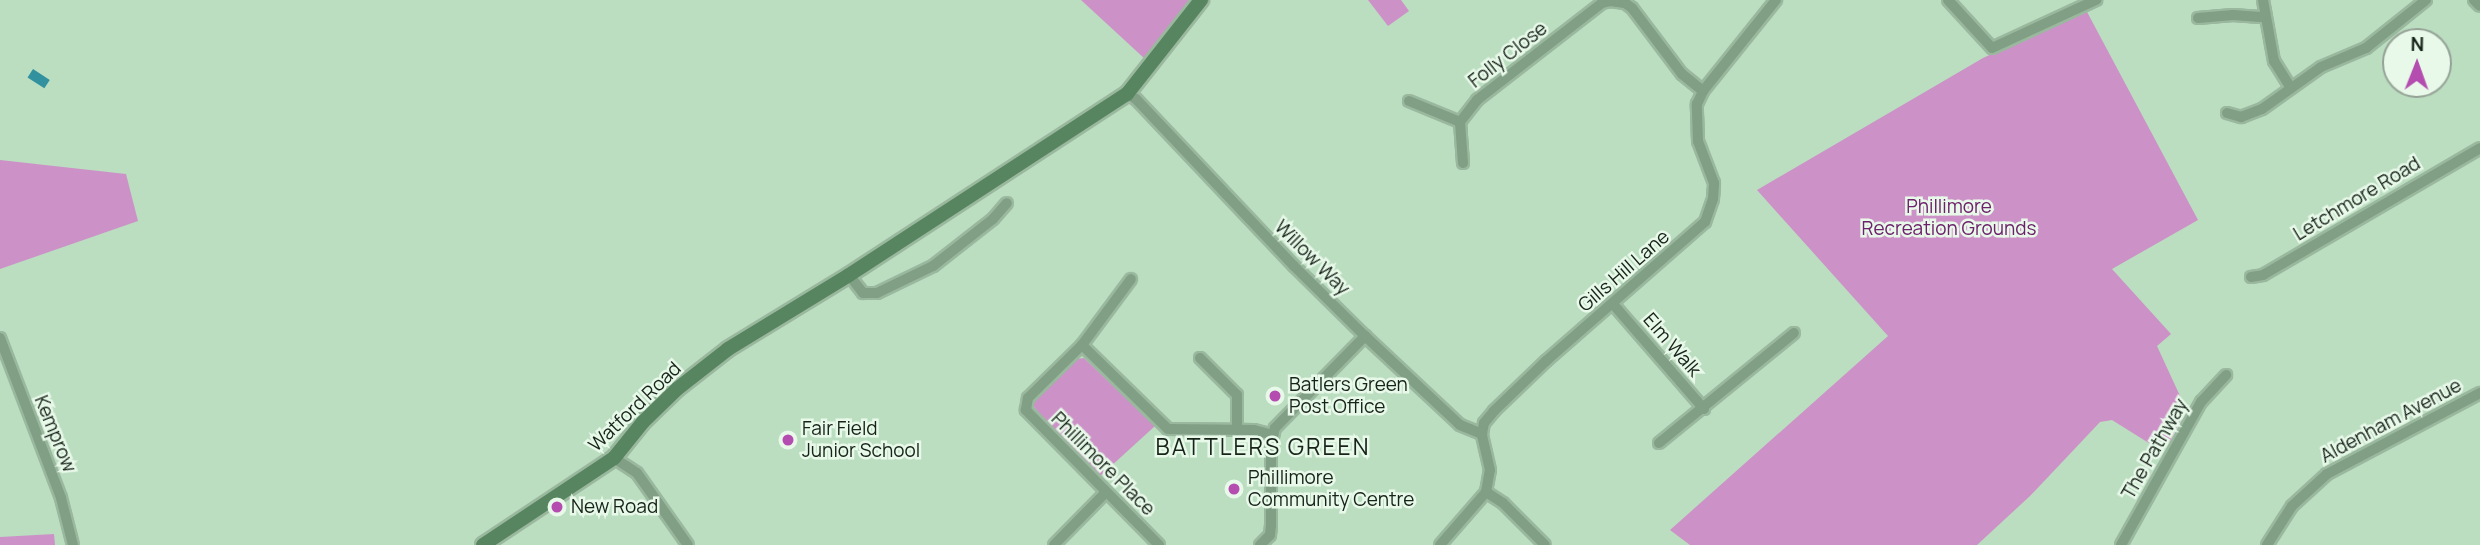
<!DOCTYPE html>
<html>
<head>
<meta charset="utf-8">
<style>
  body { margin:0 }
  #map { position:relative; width:2480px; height:545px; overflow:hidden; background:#bbddc0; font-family:Manrope,sans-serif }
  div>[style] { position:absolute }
  .green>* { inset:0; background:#cc92c7 }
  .water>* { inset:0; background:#31919f; transform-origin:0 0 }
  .roads { filter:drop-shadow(2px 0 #9ab89e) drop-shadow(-2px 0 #9ab89e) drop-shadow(0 2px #9ab89e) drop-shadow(0 -2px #9ab89e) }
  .minor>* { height:10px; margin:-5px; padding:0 5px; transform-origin:5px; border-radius:5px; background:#819f85 }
  .secondary>* { height:14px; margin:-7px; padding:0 7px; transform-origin:7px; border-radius:7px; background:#578560 }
  .dots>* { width:19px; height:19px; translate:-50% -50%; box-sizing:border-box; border:4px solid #e8f9ea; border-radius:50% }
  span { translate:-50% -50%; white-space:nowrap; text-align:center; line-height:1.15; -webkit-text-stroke:5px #e8f9ea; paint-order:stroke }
  .street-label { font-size:19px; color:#162318 }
  .park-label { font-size:19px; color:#6e216b }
  .poi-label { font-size:19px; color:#162318 }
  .left { translate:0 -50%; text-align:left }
  .quarter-label { font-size:23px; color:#162318; letter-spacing:2px }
  .north { position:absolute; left:2382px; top:28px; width:70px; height:70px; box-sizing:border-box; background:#e8f9ea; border:2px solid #94a396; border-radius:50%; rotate:1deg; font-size:19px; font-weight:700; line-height:28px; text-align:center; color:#162318 }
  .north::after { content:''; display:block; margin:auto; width:24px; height:32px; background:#b54db0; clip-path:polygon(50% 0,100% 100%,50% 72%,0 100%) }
</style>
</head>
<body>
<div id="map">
  <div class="green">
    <i style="clip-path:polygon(1081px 0,1193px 0,1145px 59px)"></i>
    <i style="clip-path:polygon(1368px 0,1401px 0,1409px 11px,1388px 26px)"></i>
    <i style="clip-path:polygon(2086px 10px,2198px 220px,2112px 269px,2171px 334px,2157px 346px,2186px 409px,2170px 442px,2152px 445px,2112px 420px,2100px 422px,2030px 496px,1977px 545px,1690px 545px,1670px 530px,1888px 336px,1757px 190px,1983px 58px)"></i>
    <i style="clip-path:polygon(0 160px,126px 174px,138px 221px,0 269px)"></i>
    <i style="clip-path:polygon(1084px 358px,1155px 426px,1098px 478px,1033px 406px,1037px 396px,1076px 359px)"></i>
    <i style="clip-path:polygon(54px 534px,55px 545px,0 545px,0 537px)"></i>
  </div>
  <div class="water">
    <i style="left:33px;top:69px;width:20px;height:10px;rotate:33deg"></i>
  </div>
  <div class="roads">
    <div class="minor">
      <i style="left:1948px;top:0;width:65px;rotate:47.5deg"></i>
      <i style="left:1992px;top:48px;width:115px;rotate:-24.8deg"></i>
      <i style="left:2263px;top:0;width:62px;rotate:79.8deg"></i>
      <i style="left:2274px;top:61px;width:32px;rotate:58deg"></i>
      <i style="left:2474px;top:0;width:8px;rotate:45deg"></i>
      <i style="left:2198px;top:18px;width:35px;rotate:-5deg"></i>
      <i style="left:2233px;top:15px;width:31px;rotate:4deg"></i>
      <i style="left:1127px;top:94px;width:10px;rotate:29deg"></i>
      <i style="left:1136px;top:99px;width:230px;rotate:46.6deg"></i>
      <i style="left:1294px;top:266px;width:100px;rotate:44.6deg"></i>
      <i style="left:1365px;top:336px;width:130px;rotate:43.1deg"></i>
      <i style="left:1460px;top:425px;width:24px;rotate:22deg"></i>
      <i style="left:1409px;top:101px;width:55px;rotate:22.4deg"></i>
      <i style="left:2227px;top:113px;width:15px;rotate:16deg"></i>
      <i style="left:2241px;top:117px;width:22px;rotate:-21deg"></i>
      <i style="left:2262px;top:109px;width:72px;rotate:-35.4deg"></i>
      <i style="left:2321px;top:67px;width:49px;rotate:-22.9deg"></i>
      <i style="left:2366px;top:48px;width:77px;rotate:-38.7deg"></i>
      <i style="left:1463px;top:163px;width:41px;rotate:-94.2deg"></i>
      <i style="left:1460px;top:122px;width:28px;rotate:-52deg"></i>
      <i style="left:1477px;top:100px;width:158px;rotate:-37.8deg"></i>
      <i style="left:1602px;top:3px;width:8px;rotate:-14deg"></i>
      <i style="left:1610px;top:1px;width:15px;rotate:8deg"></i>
      <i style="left:1625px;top:3px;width:9px;rotate:36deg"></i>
      <i style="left:1632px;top:8px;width:83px;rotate:52.9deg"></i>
      <i style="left:1682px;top:74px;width:27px;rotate:39deg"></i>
      <i style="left:849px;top:275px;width:23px;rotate:52deg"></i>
      <i style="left:863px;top:293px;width:14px"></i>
      <i style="left:877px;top:293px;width:62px;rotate:-25.7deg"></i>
      <i style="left:933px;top:266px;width:76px;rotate:-38.1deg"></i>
      <i style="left:993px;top:219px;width:21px;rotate:-49deg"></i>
      <i style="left:2251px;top:277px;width:12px;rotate:-9deg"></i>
      <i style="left:2263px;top:275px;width:251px;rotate:-30.3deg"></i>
      <i style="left:1613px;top:304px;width:139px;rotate:49.1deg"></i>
      <i style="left:0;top:338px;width:171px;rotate:69.1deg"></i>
      <i style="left:61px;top:498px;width:49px;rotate:75.7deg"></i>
      <i style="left:1082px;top:345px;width:82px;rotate:-53.4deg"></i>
      <i style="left:1200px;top:358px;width:52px;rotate:45deg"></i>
      <i style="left:1237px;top:395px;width:35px;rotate:90deg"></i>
      <i style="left:1659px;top:443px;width:174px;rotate:-39.2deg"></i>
      <i style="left:614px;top:458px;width:27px;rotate:33deg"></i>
      <i style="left:637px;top:473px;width:88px;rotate:54.7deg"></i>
      <i style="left:1486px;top:492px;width:20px;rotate:33deg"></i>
      <i style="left:1503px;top:503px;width:59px;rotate:45deg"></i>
      <i style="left:1054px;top:545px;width:74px;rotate:-45.5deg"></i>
      <i style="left:1159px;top:545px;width:190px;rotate:-134.6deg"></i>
      <i style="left:1026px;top:410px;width:12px;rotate:-81deg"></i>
      <i style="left:1028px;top:398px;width:76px;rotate:-44.5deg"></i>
      <i style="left:1082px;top:345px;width:120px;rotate:44.3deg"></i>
      <i style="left:1168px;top:429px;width:86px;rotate:0.7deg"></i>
      <i style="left:1254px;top:430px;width:20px;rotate:15deg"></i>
      <i style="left:1260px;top:545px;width:14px;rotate:-45deg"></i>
      <i style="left:1270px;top:535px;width:10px;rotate:-84deg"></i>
      <i style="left:1271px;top:525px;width:80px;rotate:-90deg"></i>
      <i style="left:1271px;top:445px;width:17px;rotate:-77deg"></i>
      <i style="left:1275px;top:428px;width:129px;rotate:-45.6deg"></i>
      <i style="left:1440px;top:545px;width:70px;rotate:-49deg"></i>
      <i style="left:1486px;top:492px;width:22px;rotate:-80deg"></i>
      <i style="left:1490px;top:470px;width:37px;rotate:-103deg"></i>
      <i style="left:1482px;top:434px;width:11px;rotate:-80deg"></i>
      <i style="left:1484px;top:423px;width:16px;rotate:-50deg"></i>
      <i style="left:1494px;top:411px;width:72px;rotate:-43.9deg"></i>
      <i style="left:1546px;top:361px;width:211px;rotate:-41.2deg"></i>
      <i style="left:1705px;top:222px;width:24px;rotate:-71deg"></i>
      <i style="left:1713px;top:199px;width:16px;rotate:-86deg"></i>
      <i style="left:1714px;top:183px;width:45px;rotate:-110.9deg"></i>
      <i style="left:1698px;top:141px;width:37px;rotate:-92deg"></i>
      <i style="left:1697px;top:104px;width:14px;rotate:-65deg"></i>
      <i style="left:1703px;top:91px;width:117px;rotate:-51.3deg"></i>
      <i style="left:2121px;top:545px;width:164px;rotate:-60.8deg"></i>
      <i style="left:2201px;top:402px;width:37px;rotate:-47deg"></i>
      <i style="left:2267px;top:545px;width:46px;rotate:-57.3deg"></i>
      <i style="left:2292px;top:506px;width:47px;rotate:-42.4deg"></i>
      <i style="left:2327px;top:474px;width:173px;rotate:-27.9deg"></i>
    </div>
    <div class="secondary">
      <i style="left:483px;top:545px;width:157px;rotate:-33.6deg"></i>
      <i style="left:614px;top:458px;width:46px;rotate:-51.1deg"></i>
      <i style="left:643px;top:422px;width:47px;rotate:-44.1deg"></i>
      <i style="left:677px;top:389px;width:65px;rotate:-38.1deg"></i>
      <i style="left:728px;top:349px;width:142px;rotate:-31.4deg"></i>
      <i style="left:849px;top:275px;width:332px;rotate:-33.1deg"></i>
      <i style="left:1127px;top:94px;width:120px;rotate:-51.8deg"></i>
    </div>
  </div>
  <div class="dots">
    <i style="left:1275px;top:396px;background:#b54db0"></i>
    <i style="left:788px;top:440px;background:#b54db0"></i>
    <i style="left:1234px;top:489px;background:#b54db0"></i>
    <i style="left:557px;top:507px;background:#b54db0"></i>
  </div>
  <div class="street-label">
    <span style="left:1508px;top:55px;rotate:-38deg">Folly Close</span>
    <span style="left:2357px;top:199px;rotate:-31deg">Letchmore Road</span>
    <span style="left:1312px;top:258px;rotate:45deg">Willow Way</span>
    <span style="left:1624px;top:271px;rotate:-41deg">Gills Hill Lane</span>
    <span style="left:1672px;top:345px;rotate:49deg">Elm Walk</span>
    <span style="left:635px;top:407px;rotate:-44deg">Watford Road</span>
    <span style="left:2391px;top:421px;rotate:-28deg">Aldenham Avenue</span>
    <span style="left:55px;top:434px;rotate:68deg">Kemprow</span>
    <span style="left:2155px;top:449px;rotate:-60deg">The Pathway</span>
    <span style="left:1103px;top:464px;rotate:45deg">Phillimore Place</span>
  </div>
  <div class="park-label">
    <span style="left:1949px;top:218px">Phillimore<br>Recreation Grounds</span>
  </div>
  <div class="poi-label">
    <span class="left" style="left:1289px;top:396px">Batlers Green<br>Post Office</span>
    <span class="left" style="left:802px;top:440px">Fair Field<br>Junior School</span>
    <span class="left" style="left:1248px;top:489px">Phillimore<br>Community Centre</span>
    <span class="left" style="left:571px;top:507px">New Road</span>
  </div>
  <div class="quarter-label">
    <span style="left:1263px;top:446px">BATTLERS GREEN</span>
  </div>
  <div class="north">N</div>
</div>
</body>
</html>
